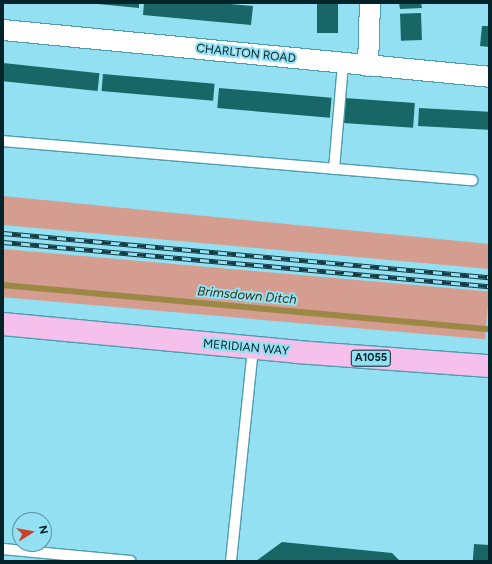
<!DOCTYPE html>
<html>
<head>
<meta charset="utf-8">
<style>
  body { margin:0 }
  #map { position:relative; width:492px; height:564px; overflow:hidden; background:#93e0f2; font-family:Figtree,sans-serif }
  div>[style] { position:absolute }
  .green>* { inset:0; background:#d59d90; transform-origin:0 0 }
  .stream>* { height:5.5px; margin:-2.75px; padding:0 2.75px; transform-origin:2.75px; border-radius:2.75px; background:#9c8845 }
  .building>* { inset:0; background:#186665; transform-origin:0 0 }
  .roads { filter:drop-shadow(1px 0 #4e9cac) drop-shadow(-1px 0 #4e9cac) drop-shadow(0 1px #4e9cac) drop-shadow(0 -1px #4e9cac) }
  .service>* { height:10px; margin:-5px; padding:0 5px; transform-origin:5px; border-radius:5px; background:#fff }
  .minor>* { height:20px; margin:-10px; padding:0 10px; transform-origin:10px; border-radius:10px; background:#fff }
  .primary>* { height:22px; margin:-11px; padding:0 11px; transform-origin:11px; border-radius:11px; background:#f5c1ec }
  .rail>* { height:4.5px; margin-top:-2.25px; transform-origin:0; background:repeating-linear-gradient(90deg,#93e0f2 0 9px,#143b43 0 18px); box-sizing:border-box; border-block:1px solid #143b43 }
  span { translate:-50% -50%; white-space:nowrap; text-align:center; line-height:1.15; -webkit-text-stroke:4px #93e0f2; paint-order:stroke }
  .shield-label span { padding:1px 3px; background:#93e0f2; border:1px solid; border-radius:3px; -webkit-text-stroke-width:0 }
  .shield-label { font-size:11px; color:#02232a; font-weight:700 }
  .street-label { font-size:12px; color:#02232a }
  .water-label { font-size:13px; color:#3a3113; font-style:italic }
  .frame { position:absolute; inset:0; border:4px solid #02232a; pointer-events:none }
  .north { position:absolute; left:12px; top:512px; width:40px; height:40px; box-sizing:border-box; background:#93e0f2; border:1px solid #5994a2; border-radius:50%; rotate:79deg; font-size:11px; font-weight:700; line-height:16px; text-align:center; color:#02232a }
  .north::after { content:''; display:block; margin:auto; width:14px; height:18px; background:#cc4126; clip-path:polygon(50% 0,100% 100%,50% 72%,0 100%) }
</style>
</head>
<body>
<div id="map">
  <div class="green">
    <i style="clip-path:polygon(3px 196px,489px 244px,489px 269px,3px 225px)"></i>
    <i style="left:3px;top:249px;width:488px;height:48px;rotate:5deg"></i>
  </div>
  <div class="stream">
    <i style="left:3px;top:285px;width:488px;rotate:5.2deg"></i>
  </div>
  <div class="building">
    <i style="clip-path:polygon(88px 3px,139px 3px,139px 8px)"></i>
    <i style="clip-path:polygon(144px 3px,218px 3px,253px 6px,251px 25px,143px 15px)"></i>
    <i style="left:317px;top:3px;width:21px;height:30px"></i>
    <i style="clip-path:polygon(399px 3px,421px 3px,422px 8px,400px 9px)"></i>
    <i style="left:421px;top:13px;width:27px;height:21px;rotate:88deg"></i>
    <i style="clip-path:polygon(482px 26px,489px 26px,489px 47px,480px 46px)"></i>
    <i style="left:3px;top:63px;width:97px;height:18px;rotate:6deg"></i>
    <i style="left:103px;top:74px;width:112px;height:17px;rotate:5deg"></i>
    <i style="left:219px;top:88px;width:113px;height:20px;rotate:5deg"></i>
    <i style="left:345px;top:98px;width:70px;height:25px;rotate:4deg"></i>
    <i style="left:419px;top:108px;width:70px;height:18px;rotate:3deg"></i>
    <i style="clip-path:polygon(282px 542px,392px 553px,400px 561px,256px 561px)"></i>
    <i style="left:474px;top:544px;width:15px;height:17px;rotate:4deg"></i>
  </div>
  <div class="roads">
    <div class="service">
      <i style="left:3px;top:141px;width:471px;rotate:4.8deg"></i>
      <i style="left:334px;top:169px;width:105px;rotate:-85.1deg"></i>
      <i style="left:3px;top:549px;width:128px;rotate:5.4deg"></i>
      <i style="left:231px;top:561px;width:214px;rotate:-84.1deg"></i>
    </div>
    <div class="minor">
      <i style="left:3px;top:30px;width:488px;rotate:5.5deg"></i>
      <i style="left:368px;top:66px;width:63px;rotate:-88.2deg"></i>
    </div>
    <div class="primary">
      <i style="left:3px;top:324px;width:295px;rotate:5.4deg"></i>
      <i style="left:297px;top:352px;width:193px;rotate:4.2deg"></i>
    </div>
  </div>
  <div class="rail">
    <i style="left:3px;top:233px;width:488px;rotate:5.2deg"></i>
    <i style="left:3px;top:242px;width:488px;rotate:5.2deg"></i>
  </div>
  <div class="shield-label">
    <span style="left:371px;top:358px">A1055</span>
  </div>
  <div class="street-label">
    <span style="left:246px;top:54px;rotate:6deg">CHARLTON ROAD</span>
    <span style="left:246px;top:348px;rotate:5deg">MERIDIAN WAY</span>
  </div>
  <div class="water-label">
    <span style="left:247px;top:296px;rotate:5deg">Brimsdown Ditch</span>
  </div>
  <div class="frame"></div>
  <div class="north">N</div>
</div>
</body>
</html>
